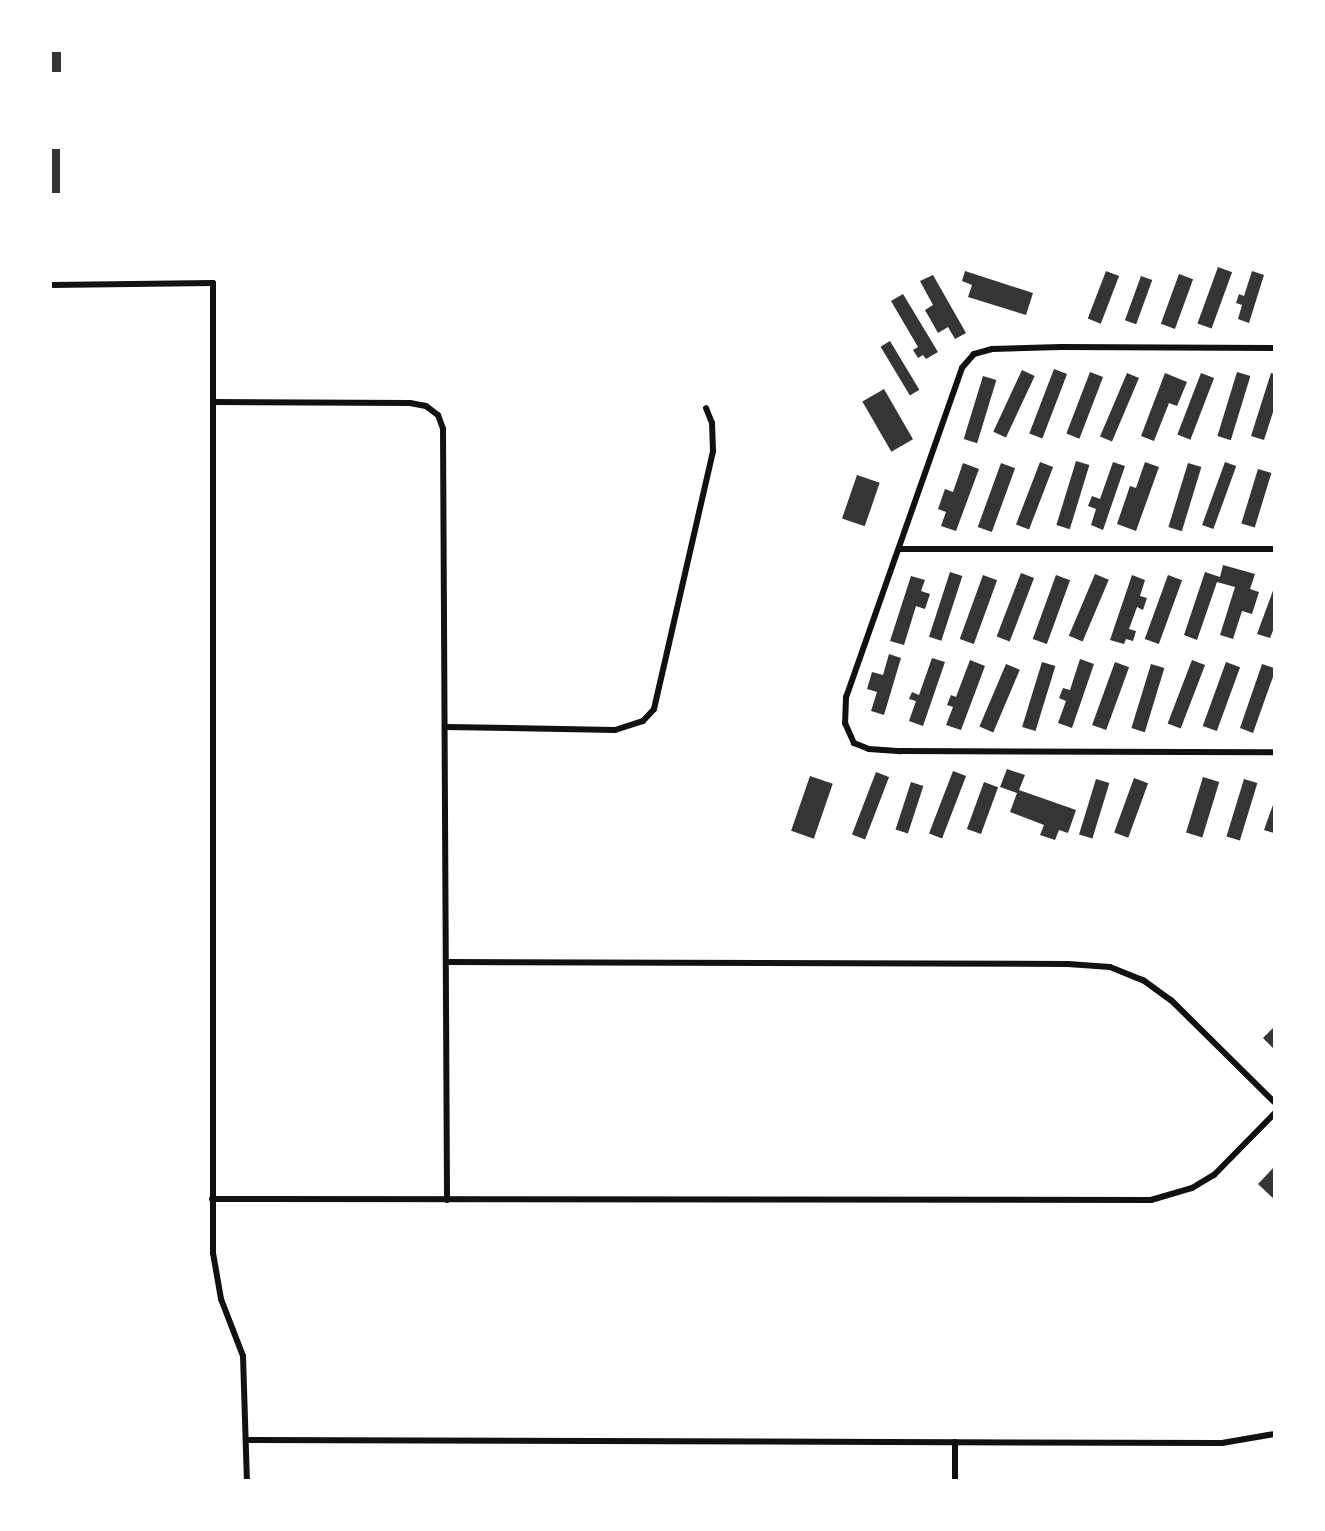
<!DOCTYPE html>
<html>
<head>
<meta charset="utf-8">
<style>
  body { margin:0 }
  #map { position:relative; width:1325px; height:1531px; overflow:hidden; background:#fff; font-family:Quicksand,sans-serif }
  div>[style] { position:absolute }
  .building>* { inset:0; background:#353535; transform-origin:0 0 }
  .minor>* { height:6px; margin:-3px; padding:0 3px; transform-origin:3px; border-radius:3px; background:#111 }
  span { translate:-50% -50%; white-space:nowrap; text-align:center; line-height:1.15; -webkit-text-stroke:6px #fff; paint-order:stroke }
  .frame { position:absolute; inset:0; border:52px solid #fff; pointer-events:none }
</style>
</head>
<body>
<div id="map">
  <div class="building">
    <i style="left:51px;top:51px;width:10px;height:21px"></i>
    <i style="left:51px;top:149px;width:9px;height:44px"></i>
    <i style="left:1218px;top:267px;width:15px;height:60px;rotate:20deg"></i>
    <i style="clip-path:polygon(965px 271px,1033px 293px,1026px 315px,968px 297px,972px 285px,962px 281px)"></i>
    <i style="left:1106px;top:271px;width:14px;height:51px;rotate:21deg"></i>
    <i style="clip-path:polygon(1252px 271px,1264px 275px,1249px 323px,1238px 319px,1242px 305px,1236px 303px,1239px 294px,1244px 296px)"></i>
    <i style="left:1179px;top:274px;width:15px;height:53px;rotate:20deg"></i>
    <i style="clip-path:polygon(933px 275px,966px 333px,955px 339px,948px 327px,938px 333px,925px 310px,933px 305px,920px 281px)"></i>
    <i style="left:1141px;top:276px;width:12px;height:47px;rotate:20deg"></i>
    <i style="clip-path:polygon(903px 294px,938px 352px,926px 359px,923px 355px,918px 358px,913px 350px,918px 347px,891px 301px)"></i>
    <i style="left:890px;top:341px;width:57px;height:11px;rotate:59deg"></i>
    <i style="left:1054px;top:369px;width:14px;height:69px;rotate:21deg"></i>
    <i style="left:1022px;top:370px;width:14px;height:68px;rotate:25deg"></i>
    <i style="left:1090px;top:372px;width:14px;height:66px;rotate:21deg"></i>
    <i style="left:1237px;top:372px;width:14px;height:67px;rotate:17deg"></i>
    <i style="left:1127px;top:373px;width:13px;height:69px;rotate:23deg"></i>
    <i style="clip-path:polygon(1165px 373px,1187px 382px,1177px 406px,1169px 403px,1154px 441px,1141px 436px)"></i>
    <i style="left:1201px;top:373px;width:14px;height:66px;rotate:21deg"></i>
    <i style="clip-path:polygon(1271px 373px,1274px 374px,1274px 409px,1264px 440px,1251px 436px)"></i>
    <i style="left:983px;top:376px;width:14px;height:66px;rotate:17deg"></i>
    <i style="left:884px;top:389px;width:58px;height:25px;rotate:60deg"></i>
    <i style="left:1076px;top:461px;width:14px;height:67px;rotate:17deg"></i>
    <i style="left:1040px;top:462px;width:14px;height:67px;rotate:21deg"></i>
    <i style="clip-path:polygon(1113px 462px,1125px 466px,1103px 530px,1091px 525px,1096px 509px,1088px 506px,1092px 496px,1100px 499px)"></i>
    <i style="clip-path:polygon(1145px 462px,1159px 467px,1136px 531px,1117px 524px,1130px 486px,1136px 488px)"></i>
    <i style="left:1225px;top:462px;width:12px;height:67px;rotate:20deg"></i>
    <i style="clip-path:polygon(963px 463px,979px 469px,956px 531px,941px 526px,946px 512px,938px 509px,945px 489px,953px 492px)"></i>
    <i style="left:1001px;top:463px;width:15px;height:68px;rotate:20deg"></i>
    <i style="left:1188px;top:463px;width:14px;height:67px;rotate:17deg"></i>
    <i style="left:1258px;top:469px;width:14px;height:57px;rotate:17deg"></i>
    <i style="left:857px;top:475px;width:24px;height:46px;rotate:19deg"></i>
    <i style="clip-path:polygon(1223px 565px,1255px 574px,1250px 589px,1259px 592px,1252px 614px,1242px 611px,1233px 639px,1220px 635px,1235px 587px,1217px 582px,1197px 640px,1184px 635px,1205px 572px,1220px 577px)"></i>
    <i style="left:950px;top:572px;width:13px;height:68px;rotate:18deg"></i>
    <i style="left:1021px;top:573px;width:14px;height:68px;rotate:21deg"></i>
    <i style="left:1095px;top:574px;width:15px;height:67px;rotate:23deg"></i>
    <i style="left:983px;top:575px;width:15px;height:68px;rotate:20deg"></i>
    <i style="left:1056px;top:575px;width:15px;height:68px;rotate:20deg"></i>
    <i style="clip-path:polygon(1132px 575px,1145px 580px,1140px 596px,1147px 598px,1143px 610px,1137px 607px,1129px 629px,1136px 631px,1133px 641px,1126px 639px,1124px 644px,1110px 640px)"></i>
    <i style="left:1168px;top:575px;width:15px;height:68px;rotate:20deg"></i>
    <i style="clip-path:polygon(911px 576px,925px 580px,921px 591px,930px 594px,925px 609px,916px 606px,904px 645px,890px 641px)"></i>
    <i style="clip-path:polygon(1274px 588px,1274px 628px,1270px 638px,1257px 634px)"></i>
    <i style="clip-path:polygon(889px 654px,901px 658px,884px 715px,871px 711px,877px 692px,867px 689px,872px 672px,883px 675px)"></i>
    <i style="clip-path:polygon(932px 658px,945px 662px,923px 726px,909px 721px,916px 701px,909px 699px,912px 692px,919px 695px)"></i>
    <i style="clip-path:polygon(1080px 659px,1094px 664px,1072px 728px,1058px 723px,1066px 701px,1059px 698px,1063px 688px,1070px 690px)"></i>
    <i style="clip-path:polygon(970px 660px,985px 666px,961px 730px,946px 725px,953px 707px,947px 705px,951px 695px,956px 697px)"></i>
    <i style="left:1192px;top:660px;width:14px;height:68px;rotate:21deg"></i>
    <i style="left:1042px;top:662px;width:14px;height:68px;rotate:17deg"></i>
    <i style="left:1115px;top:662px;width:15px;height:67px;rotate:20deg"></i>
    <i style="left:1226px;top:662px;width:15px;height:68px;rotate:20deg"></i>
    <i style="left:1006px;top:664px;width:15px;height:68px;rotate:23deg"></i>
    <i style="left:1151px;top:664px;width:14px;height:67px;rotate:17deg"></i>
    <i style="clip-path:polygon(1262px 664px,1274px 668px,1274px 674px,1253px 733px,1240px 728px)"></i>
    <i style="clip-path:polygon(1007px 769px,1025px 775px,1019px 790px,1076px 810px,1068px 833px,1059px 830px,1055px 840px,1040px 835px,1044px 825px,1010px 812px,1017px 793px,1000px 787px)"></i>
    <i style="left:953px;top:771px;width:14px;height:67px;rotate:21deg"></i>
    <i style="left:876px;top:772px;width:14px;height:67px;rotate:21deg"></i>
    <i style="left:810px;top:776px;width:24px;height:58px;rotate:19deg"></i>
    <i style="left:1203px;top:777px;width:17px;height:58px;rotate:17deg"></i>
    <i style="left:1134px;top:778px;width:15px;height:58px;rotate:20deg"></i>
    <i style="left:1096px;top:779px;width:14px;height:58px;rotate:17deg"></i>
    <i style="left:1244px;top:779px;width:14px;height:60px;rotate:17deg"></i>
    <i style="left:911px;top:782px;width:13px;height:50px;rotate:18deg"></i>
    <i style="left:984px;top:782px;width:15px;height:50px;rotate:20deg"></i>
    <i style="clip-path:polygon(1274px 802px,1274px 833px,1264px 830px)"></i>
    <i style="clip-path:polygon(1274px 1027px,1274px 1049px,1263px 1038px)"></i>
    <i style="clip-path:polygon(1274px 1167px,1274px 1199px,1258px 1184px)"></i>
  </div>
  <div class="minor">
    <i style="left:51px;top:285px;width:162px;rotate:-0.7deg"></i>
    <i style="left:213px;top:283px;width:970px;rotate:90deg"></i>
    <i style="left:213px;top:1253px;width:47px;rotate:80.1deg"></i>
    <i style="left:221px;top:1299px;width:61px;rotate:68.9deg"></i>
    <i style="left:243px;top:1356px;width:124px;rotate:88.2deg"></i>
    <i style="left:1274px;top:348px;width:213px;rotate:-179.7deg"></i>
    <i style="left:1061px;top:347px;width:69px;rotate:178.3deg"></i>
    <i style="left:992px;top:349px;width:19px;rotate:164deg"></i>
    <i style="left:974px;top:354px;width:18px;rotate:131deg"></i>
    <i style="left:962px;top:368px;width:349px;rotate:109.4deg"></i>
    <i style="left:846px;top:697px;width:26px;rotate:92deg"></i>
    <i style="left:845px;top:723px;width:22px;rotate:66deg"></i>
    <i style="left:854px;top:743px;width:16px;rotate:22deg"></i>
    <i style="left:869px;top:749px;width:32px;rotate:4deg"></i>
    <i style="left:901px;top:751px;width:373px;rotate:0.2deg"></i>
    <i style="left:213px;top:402px;width:197px;rotate:0.3deg"></i>
    <i style="left:410px;top:403px;width:16px;rotate:11deg"></i>
    <i style="left:426px;top:406px;width:15px;rotate:37deg"></i>
    <i style="left:438px;top:415px;width:15px;rotate:70deg"></i>
    <i style="left:443px;top:429px;width:771px;rotate:89.7deg"></i>
    <i style="left:899px;top:549px;width:375px"></i>
    <i style="left:446px;top:727px;width:169px;rotate:1deg"></i>
    <i style="left:615px;top:730px;width:29px;rotate:-18deg"></i>
    <i style="left:643px;top:721px;width:16px;rotate:-47deg"></i>
    <i style="left:654px;top:709px;width:265px;rotate:-77.1deg"></i>
    <i style="left:713px;top:451px;width:28px;rotate:-92deg"></i>
    <i style="left:712px;top:423px;width:16px;rotate:-112deg"></i>
    <i style="left:447px;top:962px;width:621px;rotate:0.18deg"></i>
    <i style="left:1068px;top:964px;width:42px;rotate:4.1deg"></i>
    <i style="left:1110px;top:967px;width:35px;rotate:22deg"></i>
    <i style="left:1143px;top:980px;width:34px;rotate:36deg"></i>
    <i style="left:1171px;top:1000px;width:145px;rotate:44.7deg"></i>
    <i style="left:212px;top:1199px;width:939px;rotate:0.06deg"></i>
    <i style="left:1151px;top:1200px;width:43px;rotate:-16.3deg"></i>
    <i style="left:1192px;top:1188px;width:26px;rotate:-31deg"></i>
    <i style="left:1214px;top:1175px;width:86px;rotate:-45.5deg"></i>
    <i style="left:247px;top:1440px;width:975px;rotate:0.18deg"></i>
    <i style="left:1222px;top:1443px;width:53px;rotate:-9.8deg"></i>
    <i style="left:955px;top:1480px;width:38px;rotate:-90deg"></i>
  </div>
  <div class="frame"></div>
</div>
</body>
</html>
